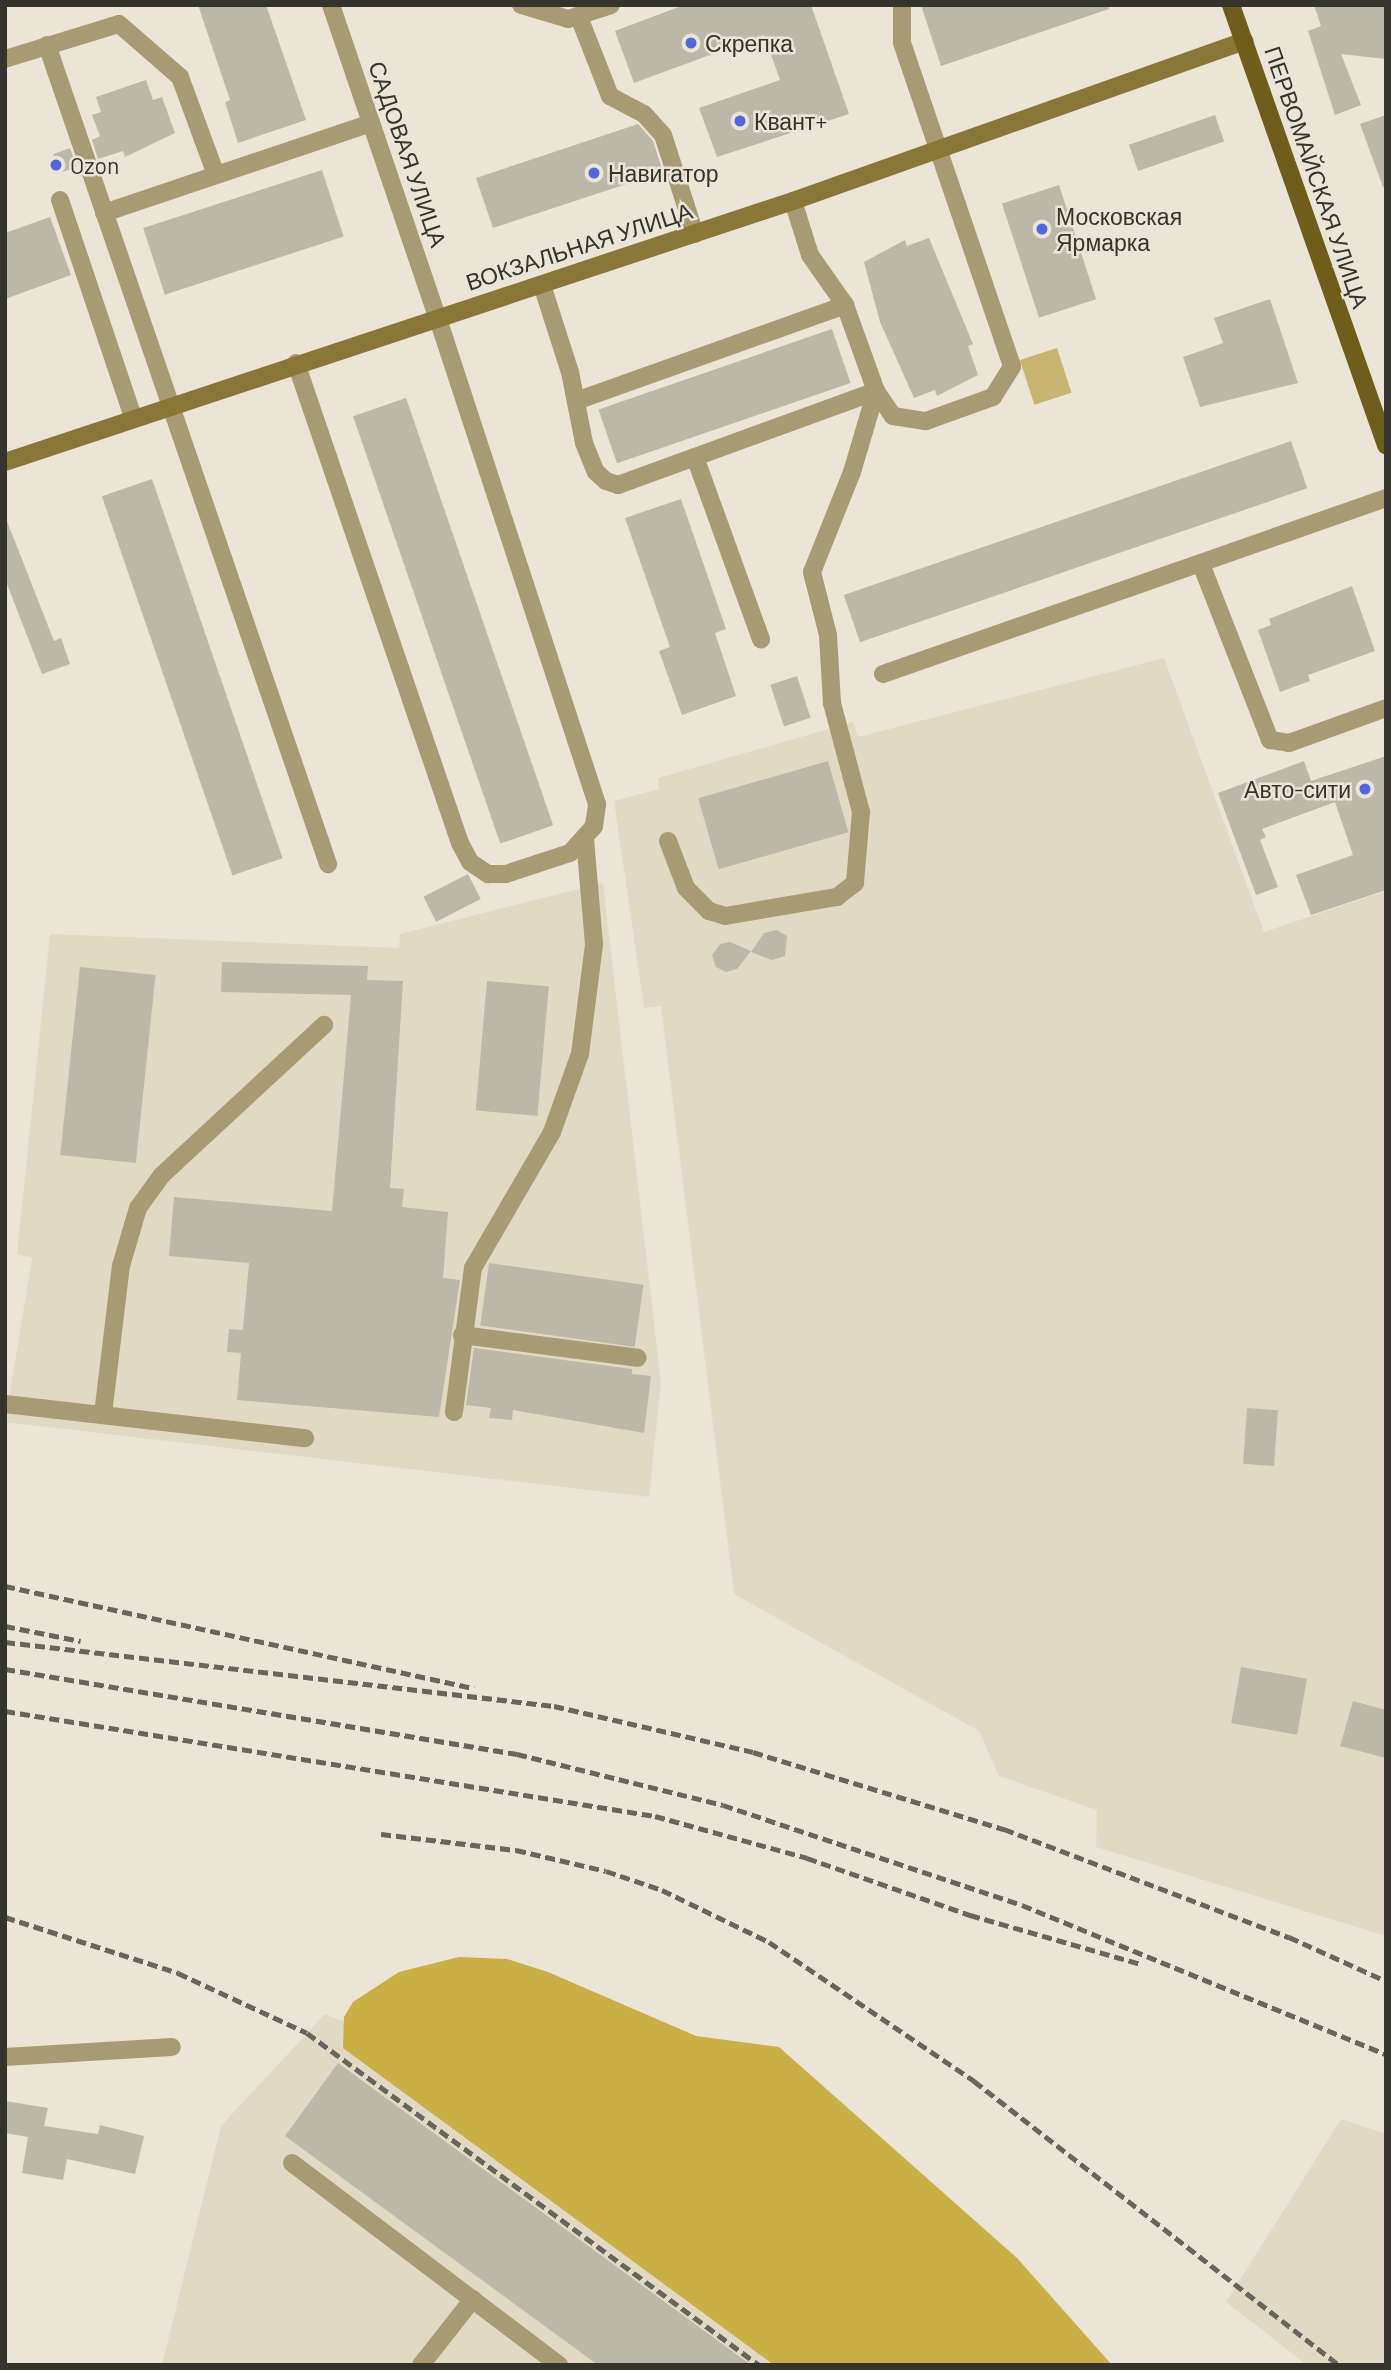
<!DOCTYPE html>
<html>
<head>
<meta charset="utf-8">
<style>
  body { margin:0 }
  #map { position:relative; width:1391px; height:2370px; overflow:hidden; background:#eae5d7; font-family:Barlow,sans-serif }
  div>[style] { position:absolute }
  .built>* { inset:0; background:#e0dac4 }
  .green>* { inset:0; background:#c7b471; transform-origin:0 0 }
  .forest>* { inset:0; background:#caae46 }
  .building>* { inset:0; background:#bbb8aa; transform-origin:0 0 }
  .service>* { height:18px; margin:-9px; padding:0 9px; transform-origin:9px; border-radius:9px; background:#a79b73 }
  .minor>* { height:18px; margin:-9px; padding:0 9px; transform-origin:9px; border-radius:9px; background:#a79b73 }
  .tertiary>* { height:18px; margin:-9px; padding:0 9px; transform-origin:9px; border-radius:9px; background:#a79b73 }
  .secondary>* { height:18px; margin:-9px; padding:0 9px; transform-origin:9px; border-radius:9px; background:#887737 }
  .primary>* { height:18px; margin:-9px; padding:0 9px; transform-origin:9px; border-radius:9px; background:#6e5d1b }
  .rail>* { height:5px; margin-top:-2.5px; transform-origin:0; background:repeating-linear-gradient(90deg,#67655d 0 10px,transparent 0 15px) }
  .dots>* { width:19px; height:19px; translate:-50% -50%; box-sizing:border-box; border:4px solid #eae5d7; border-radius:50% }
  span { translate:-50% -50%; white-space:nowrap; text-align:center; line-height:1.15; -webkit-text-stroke:5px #eae5d7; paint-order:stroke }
  .poi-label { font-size:23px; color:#34332d }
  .left { translate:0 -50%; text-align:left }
  .right { translate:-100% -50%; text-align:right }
  .street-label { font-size:23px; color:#34332d }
  .frame { position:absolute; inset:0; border:7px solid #34332d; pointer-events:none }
</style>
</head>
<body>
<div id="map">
  <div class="built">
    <i style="clip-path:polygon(1164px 658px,1264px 932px,1386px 891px,1386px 1936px,1096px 1847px,1097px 1810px,999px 1776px,979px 1731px,734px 1594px,661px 1006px,644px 1008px,614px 801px,659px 789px,658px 778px,853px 722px,858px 737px)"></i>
    <i style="clip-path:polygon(603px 883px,661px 1383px,649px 1497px,5px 1422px,32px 1258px,17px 1254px,50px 934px,399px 948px,400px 934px)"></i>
    <i style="clip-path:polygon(325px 2014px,373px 2034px,820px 2365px,162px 2365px,221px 2126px)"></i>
    <i style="clip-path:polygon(1341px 2119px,1386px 2134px,1386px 2365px,1307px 2365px,1226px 2302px)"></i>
  </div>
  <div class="green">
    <i style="left:1057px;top:348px;width:47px;height:39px;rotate:72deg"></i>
  </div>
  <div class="forest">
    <i style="clip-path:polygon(459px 1957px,507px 1959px,548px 1972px,696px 2036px,779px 2047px,1017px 2258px,1112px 2365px,774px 2365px,343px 2048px,344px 2017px,353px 2002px,399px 1972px)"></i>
  </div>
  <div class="building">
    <i style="clip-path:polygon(198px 5px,266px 5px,306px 120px,238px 143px,225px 102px,230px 100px)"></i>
    <i style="clip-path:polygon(684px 5px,811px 5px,849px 114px,717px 157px,699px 108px,780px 80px,764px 35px,634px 83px,615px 31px)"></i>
    <i style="clip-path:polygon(921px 5px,1108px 5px,1109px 9px,941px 66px)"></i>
    <i style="clip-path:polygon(1314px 5px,1386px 5px,1386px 59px,1341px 54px,1361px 105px,1335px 115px,1308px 31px,1321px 26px)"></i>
    <i style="clip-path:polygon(146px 80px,153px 100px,162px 97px,175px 133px,125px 157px,123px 151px,98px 159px,92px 140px,100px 136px,92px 115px,101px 112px,96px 97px)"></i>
    <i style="left:1215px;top:115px;width:28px;height:91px;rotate:71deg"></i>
    <i style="clip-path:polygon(1386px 115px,1386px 187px,1383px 187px,1360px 124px)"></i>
    <i style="clip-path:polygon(638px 124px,653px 141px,663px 172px,493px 228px,476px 178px)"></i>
    <i style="left:70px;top:148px;width:20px;height:18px;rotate:70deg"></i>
    <i style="left:322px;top:170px;width:70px;height:188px;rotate:72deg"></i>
    <i style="left:1059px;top:185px;width:120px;height:60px;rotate:72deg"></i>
    <i style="clip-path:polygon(50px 217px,71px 275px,5px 299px,5px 233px)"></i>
    <i style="clip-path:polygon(929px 238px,973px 344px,968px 346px,978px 375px,937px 396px,935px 390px,914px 398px,880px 322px,864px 262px,905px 240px,907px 246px)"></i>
    <i style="clip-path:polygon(1270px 299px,1298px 383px,1200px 407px,1183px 357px,1223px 343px,1214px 318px)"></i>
    <i style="left:832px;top:329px;width:57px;height:247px;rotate:71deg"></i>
    <i style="left:406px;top:398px;width:452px;height:56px;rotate:71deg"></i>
    <i style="left:1291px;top:441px;width:50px;height:473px;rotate:71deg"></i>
    <i style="left:152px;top:479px;width:401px;height:53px;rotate:71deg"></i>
    <i style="clip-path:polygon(681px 499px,726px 629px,715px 633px,736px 696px,682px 715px,659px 651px,670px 647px,625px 518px)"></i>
    <i style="clip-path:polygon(5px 516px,54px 641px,61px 638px,70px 664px,42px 674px,5px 579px)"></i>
    <i style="clip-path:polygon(1352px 586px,1375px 651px,1308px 675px,1310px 681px,1280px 692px,1258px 630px,1271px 625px,1269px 619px)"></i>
    <i style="left:797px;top:676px;width:44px;height:28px;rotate:72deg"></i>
    <i style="clip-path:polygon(1386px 756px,1386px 890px,1311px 915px,1296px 875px,1353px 855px,1335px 802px,1262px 829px,1266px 837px,1260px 840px,1278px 887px,1256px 895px,1218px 793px,1304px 761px,1311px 781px)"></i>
    <i style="left:828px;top:761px;width:74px;height:135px;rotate:74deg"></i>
    <i style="left:468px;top:874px;width:28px;height:50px;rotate:63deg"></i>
    <i style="clip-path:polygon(777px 930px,787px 936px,785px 956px,772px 960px,751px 952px,764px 933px)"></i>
    <i style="clip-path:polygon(730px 942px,751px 951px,737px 969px,726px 972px,716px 967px,712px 955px,720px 944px)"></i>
    <i style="clip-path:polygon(222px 962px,368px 966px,367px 980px,403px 981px,390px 1188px,404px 1189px,402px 1207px,448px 1212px,443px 1278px,460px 1280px,439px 1417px,237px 1400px,241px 1353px,227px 1352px,229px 1329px,243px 1330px,249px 1263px,169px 1256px,174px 1197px,332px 1211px,351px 995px,221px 992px)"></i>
    <i style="left:80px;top:967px;width:76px;height:189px;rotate:6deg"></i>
    <i style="left:487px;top:981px;width:62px;height:130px;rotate:5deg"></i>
    <i style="left:489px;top:1263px;width:156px;height:63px;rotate:8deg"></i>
    <i style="clip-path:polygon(474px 1348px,632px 1369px,632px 1374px,651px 1376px,644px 1433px,513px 1410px,512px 1420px,489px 1418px,491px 1408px,466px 1405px)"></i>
    <i style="left:1247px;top:1408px;width:31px;height:56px;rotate:4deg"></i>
    <i style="left:1241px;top:1667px;width:67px;height:57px;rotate:10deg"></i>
    <i style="clip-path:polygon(1353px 1701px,1386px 1710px,1386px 1758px,1340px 1746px)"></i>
    <i style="clip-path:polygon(338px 2063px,751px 2365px,598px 2365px,285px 2136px)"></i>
    <i style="clip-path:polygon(5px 2101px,48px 2108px,44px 2126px,98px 2134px,100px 2125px,144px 2136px,135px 2174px,67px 2159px,63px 2180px,22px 2173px,28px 2137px,5px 2133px)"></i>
  </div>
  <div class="service">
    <i style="left:521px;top:5px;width:49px;rotate:16.6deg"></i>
    <i style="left:568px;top:19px;width:45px;rotate:-18deg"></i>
    <i style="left:579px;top:17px;width:85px;rotate:68.6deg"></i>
    <i style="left:610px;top:96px;width:38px;rotate:28deg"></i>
    <i style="left:644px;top:114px;width:28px;rotate:48deg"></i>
    <i style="left:663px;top:135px;width:104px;rotate:72.1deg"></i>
    <i style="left:47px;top:45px;width:866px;rotate:71.06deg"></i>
    <i style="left:5px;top:59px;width:119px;rotate:-17.1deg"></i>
    <i style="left:119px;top:24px;width:81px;rotate:41deg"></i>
    <i style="left:180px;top:77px;width:104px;rotate:69.8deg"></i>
    <i style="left:60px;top:200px;width:229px;rotate:71.4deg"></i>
    <i style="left:793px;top:201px;width:57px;rotate:72.5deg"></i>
    <i style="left:810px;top:255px;width:61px;rotate:55deg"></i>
    <i style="left:845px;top:305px;width:91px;rotate:70.2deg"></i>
    <i style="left:876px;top:391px;width:30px;rotate:56deg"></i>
    <i style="left:893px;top:416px;width:33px;rotate:9deg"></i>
    <i style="left:926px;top:421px;width:71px;rotate:-19.7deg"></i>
    <i style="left:993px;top:397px;width:36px;rotate:-58deg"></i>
    <i style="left:1012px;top:366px;width:342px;rotate:-108.8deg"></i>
    <i style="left:902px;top:42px;width:37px;rotate:-90deg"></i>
    <i style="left:104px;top:213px;width:282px;rotate:-18.6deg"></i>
    <i style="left:542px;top:285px;width:91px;rotate:72.2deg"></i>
    <i style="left:570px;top:372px;width:72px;rotate:78.8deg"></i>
    <i style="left:584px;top:443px;width:31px;rotate:68deg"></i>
    <i style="left:596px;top:472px;width:13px;rotate:42deg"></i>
    <i style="left:606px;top:481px;width:13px;rotate:18deg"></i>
    <i style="left:618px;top:485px;width:275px;rotate:-20deg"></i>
    <i style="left:296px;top:363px;width:507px;rotate:71.14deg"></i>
    <i style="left:460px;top:843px;width:21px;rotate:62deg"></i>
    <i style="left:470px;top:862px;width:22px;rotate:34deg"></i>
    <i style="left:488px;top:874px;width:18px"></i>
    <i style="left:506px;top:874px;width:67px;rotate:-18.2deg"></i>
    <i style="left:570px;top:853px;width:36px;rotate:-48deg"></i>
    <i style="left:594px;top:826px;width:22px;rotate:-82deg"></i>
    <i style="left:597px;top:804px;width:510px;rotate:-108.15deg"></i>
    <i style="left:576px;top:401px;width:286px;rotate:-19.6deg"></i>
    <i style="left:695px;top:457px;width:194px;rotate:70.1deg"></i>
    <i style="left:1201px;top:564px;width:189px;rotate:68.6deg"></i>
    <i style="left:1270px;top:740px;width:19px;rotate:9deg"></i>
    <i style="left:1289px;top:743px;width:103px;rotate:-19.8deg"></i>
    <i style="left:883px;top:674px;width:533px;rotate:-19.28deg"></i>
    <i style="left:668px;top:841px;width:50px;rotate:69deg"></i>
    <i style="left:686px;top:888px;width:33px;rotate:45deg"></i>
    <i style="left:709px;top:911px;width:17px;rotate:17deg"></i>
    <i style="left:725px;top:916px;width:114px;rotate:-9.6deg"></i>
    <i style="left:837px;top:897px;width:23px;rotate:-38deg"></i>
    <i style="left:855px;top:883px;width:71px;rotate:-85.2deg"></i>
    <i style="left:861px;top:812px;width:113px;rotate:-104.9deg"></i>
    <i style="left:832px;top:703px;width:68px;rotate:-93.4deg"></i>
    <i style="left:828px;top:635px;width:65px;rotate:-104.3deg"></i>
    <i style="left:812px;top:572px;width:108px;rotate:-68.2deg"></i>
    <i style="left:852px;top:472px;width:84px;rotate:-73.5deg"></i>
    <i style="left:462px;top:1335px;width:177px;rotate:7.4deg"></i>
    <i style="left:5px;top:1404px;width:302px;rotate:6.5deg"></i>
    <i style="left:454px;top:1412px;width:145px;rotate:-82.5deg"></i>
    <i style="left:473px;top:1268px;width:157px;rotate:-59.8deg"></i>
    <i style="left:552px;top:1132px;width:83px;rotate:-70.3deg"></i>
    <i style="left:580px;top:1054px;width:111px;rotate:-82.7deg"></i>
    <i style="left:594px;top:944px;width:104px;rotate:-94.9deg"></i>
    <i style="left:103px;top:1414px;width:149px;rotate:-83.1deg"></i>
    <i style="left:121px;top:1266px;width:60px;rotate:-73.7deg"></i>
    <i style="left:138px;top:1208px;width:41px;rotate:-54deg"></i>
    <i style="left:162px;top:1175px;width:221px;rotate:-42.8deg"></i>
    <i style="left:292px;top:2163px;width:335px;rotate:37.1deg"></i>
    <i style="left:421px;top:2365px;width:84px;rotate:-51.8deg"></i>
  </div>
  <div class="minor">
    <i style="left:5px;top:2057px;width:167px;rotate:-3.4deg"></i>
  </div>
  <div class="tertiary">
    <i style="left:331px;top:5px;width:332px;rotate:71.2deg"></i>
  </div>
  <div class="secondary">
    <i style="left:5px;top:462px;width:830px;rotate:-18.33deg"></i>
    <i style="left:793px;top:201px;width:479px;rotate:-19.5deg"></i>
  </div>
  <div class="primary">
    <i style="left:1231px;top:5px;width:467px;rotate:70.6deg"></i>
  </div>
  <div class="rail">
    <i style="left:5px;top:1586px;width:480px;rotate:12.3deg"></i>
    <i style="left:5px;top:1626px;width:77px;rotate:11.2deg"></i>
    <i style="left:5px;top:1642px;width:553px;rotate:6.65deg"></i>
    <i style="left:554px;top:1706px;width:204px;rotate:13deg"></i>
    <i style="left:753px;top:1752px;width:263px;rotate:17.1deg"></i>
    <i style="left:1004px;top:1829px;width:305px;rotate:20.8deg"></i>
    <i style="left:1289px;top:1937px;width:107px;rotate:24.4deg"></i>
    <i style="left:5px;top:1669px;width:519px;rotate:9.43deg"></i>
    <i style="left:517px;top:1754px;width:212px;rotate:13.9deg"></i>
    <i style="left:723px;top:1805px;width:315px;rotate:18.5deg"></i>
    <i style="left:1022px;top:1905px;width:393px;rotate:22.3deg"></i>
    <i style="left:5px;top:1711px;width:658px;rotate:9.18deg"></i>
    <i style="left:655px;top:1816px;width:158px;rotate:15.4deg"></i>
    <i style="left:807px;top:1858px;width:173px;rotate:19.3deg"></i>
    <i style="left:970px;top:1915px;width:178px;rotate:16deg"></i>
    <i style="left:381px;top:1834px;width:136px;rotate:6.8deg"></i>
    <i style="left:516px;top:1850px;width:92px;rotate:13.1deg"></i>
    <i style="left:606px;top:1871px;width:59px;rotate:18.7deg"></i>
    <i style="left:662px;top:1890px;width:119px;rotate:25.9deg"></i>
    <i style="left:769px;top:1942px;width:248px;rotate:34.1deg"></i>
    <i style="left:974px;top:2081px;width:462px;rotate:37.9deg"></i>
    <i style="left:5px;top:1917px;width:182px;rotate:17.9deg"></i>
    <i style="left:178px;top:1973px;width:142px;rotate:24.9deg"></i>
    <i style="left:307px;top:2033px;width:561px;rotate:36.3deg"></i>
  </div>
  <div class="dots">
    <i style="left:691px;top:43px;background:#5765db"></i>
    <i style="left:740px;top:121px;background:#5765db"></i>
    <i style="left:56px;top:165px;background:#5765db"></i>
    <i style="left:594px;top:173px;background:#5765db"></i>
    <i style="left:1042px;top:229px;background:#5765db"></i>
    <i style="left:1365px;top:789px;background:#5765db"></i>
  </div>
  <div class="poi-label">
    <span class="left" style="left:705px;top:43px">Скрепка</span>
    <span class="left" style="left:754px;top:121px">Квант+</span>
    <span class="left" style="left:70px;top:165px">Ozon</span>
    <span class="left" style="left:608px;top:173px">Навигатор</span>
    <span class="left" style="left:1056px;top:229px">Московская<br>Ярмарка</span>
    <span class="right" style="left:1351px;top:789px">Авто-сити</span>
  </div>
  <div class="street-label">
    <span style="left:408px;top:154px;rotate:71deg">САДОВАЯ УЛИЦА</span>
    <span style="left:1317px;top:177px;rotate:71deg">ПЕРВОМАЙСКАЯ УЛИЦА</span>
    <span style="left:579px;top:246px;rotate:-18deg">ВОКЗАЛЬНАЯ УЛИЦА</span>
  </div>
  <div class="frame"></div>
</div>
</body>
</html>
